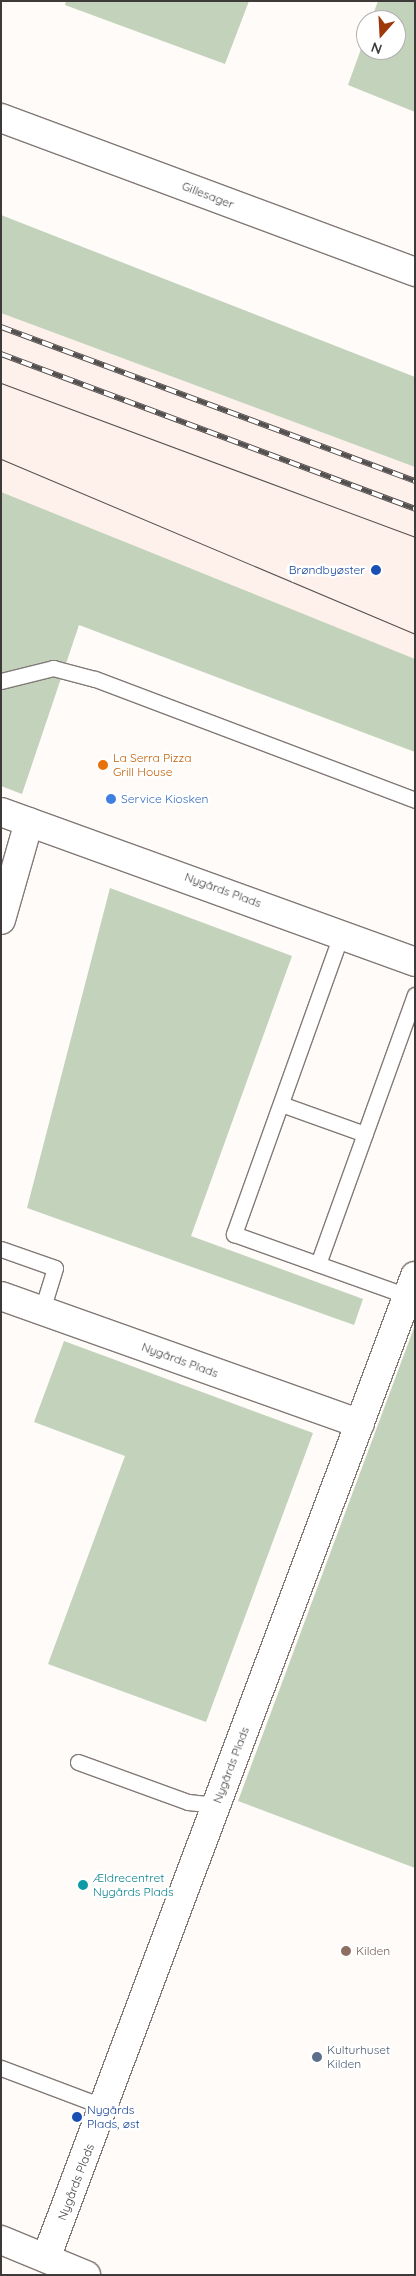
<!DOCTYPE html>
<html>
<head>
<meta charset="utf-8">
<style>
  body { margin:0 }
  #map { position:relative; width:416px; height:2276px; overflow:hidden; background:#fefbf9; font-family:Quicksand,sans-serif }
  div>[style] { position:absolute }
  .built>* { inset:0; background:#fef0eb }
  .green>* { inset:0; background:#c3d2ba }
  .roads { filter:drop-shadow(1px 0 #827a77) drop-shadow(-1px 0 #827a77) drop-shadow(0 1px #827a77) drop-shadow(0 -1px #827a77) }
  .lane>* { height:15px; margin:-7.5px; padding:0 7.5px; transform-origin:7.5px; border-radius:7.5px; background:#fff }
  .street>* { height:28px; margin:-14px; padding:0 14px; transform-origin:14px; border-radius:14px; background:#fff }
  .tram>* { height:1px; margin:-0.5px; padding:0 0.5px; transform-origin:0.5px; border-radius:0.5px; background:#53504f }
  .rail>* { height:5.5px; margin-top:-2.75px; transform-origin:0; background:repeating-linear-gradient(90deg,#fff 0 11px,#53504f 0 22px); box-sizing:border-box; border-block:1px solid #53504f }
  .dots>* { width:14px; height:14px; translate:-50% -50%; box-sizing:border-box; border:2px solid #fff; border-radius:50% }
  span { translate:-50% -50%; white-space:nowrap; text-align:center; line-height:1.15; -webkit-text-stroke:5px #fff; paint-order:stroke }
  .street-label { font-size:12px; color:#3d3a39 }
  .transit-label { font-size:12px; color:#164399 }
  .right { translate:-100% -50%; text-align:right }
  .left { translate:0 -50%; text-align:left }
  .food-label { font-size:12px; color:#c56008 }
  .shop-label { font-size:12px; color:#366cbe }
  .culture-label { font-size:12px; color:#0d838f }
  .education-label { font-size:12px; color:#785e54 }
  .service-label { font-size:12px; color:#4e5e75 }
  .frame { position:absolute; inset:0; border:2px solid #3d3a39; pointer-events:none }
  .north { position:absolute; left:356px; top:10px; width:50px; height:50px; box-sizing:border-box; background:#fff; border:1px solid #b1b0b0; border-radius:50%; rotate:199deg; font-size:14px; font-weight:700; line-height:20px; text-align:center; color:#3d3a39 }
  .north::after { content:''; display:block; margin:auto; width:18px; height:22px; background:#9d3809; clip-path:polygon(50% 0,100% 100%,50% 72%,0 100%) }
</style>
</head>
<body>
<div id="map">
  <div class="built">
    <i style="clip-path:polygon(1px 313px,415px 467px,415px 659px,1px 492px)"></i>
  </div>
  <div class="green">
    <i style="clip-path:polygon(66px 1px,249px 1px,225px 64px,65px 5px)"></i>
    <i style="clip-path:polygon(378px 1px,415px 1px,415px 112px,348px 85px,366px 35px,366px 50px,396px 50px,396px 20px,371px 20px)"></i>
    <i style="clip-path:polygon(1px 215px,415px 377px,415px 467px,1px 313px)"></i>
    <i style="clip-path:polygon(1px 492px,415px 659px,415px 752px,79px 625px,22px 794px,1px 786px)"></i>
    <i style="clip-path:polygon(110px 888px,292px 956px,191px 1236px,363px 1299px,354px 1325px,27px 1208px)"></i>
    <i style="clip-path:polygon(415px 1325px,415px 1868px,238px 1801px)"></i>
    <i style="clip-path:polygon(64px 1341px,313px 1433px,206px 1722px,48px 1664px,125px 1456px,34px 1422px)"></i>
  </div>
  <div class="roads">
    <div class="lane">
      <i style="left:1px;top:681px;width:54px;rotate:-14deg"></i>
      <i style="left:53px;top:668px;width:43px;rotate:14.7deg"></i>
      <i style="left:95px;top:679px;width:342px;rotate:20.7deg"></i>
      <i style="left:341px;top:935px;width:318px;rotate:109.7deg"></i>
      <i style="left:234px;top:1234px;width:184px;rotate:19.7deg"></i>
      <i style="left:281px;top:1104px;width:89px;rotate:19.7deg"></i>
      <i style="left:1px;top:1249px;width:57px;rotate:19.4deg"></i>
      <i style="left:55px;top:1268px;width:44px;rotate:107.2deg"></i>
      <i style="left:318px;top:1264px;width:286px;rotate:-70.2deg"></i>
      <i style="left:78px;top:1762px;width:117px;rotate:20deg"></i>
      <i style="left:188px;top:1802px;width:28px;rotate:6deg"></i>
      <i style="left:1px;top:2068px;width:111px;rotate:20.6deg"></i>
    </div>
    <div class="street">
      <i style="left:1px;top:118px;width:442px;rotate:20.4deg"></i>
      <i style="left:1px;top:812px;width:440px;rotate:19.9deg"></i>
      <i style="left:1px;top:920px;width:102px;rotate:-74.1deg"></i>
      <i style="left:1px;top:1296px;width:381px;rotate:19.6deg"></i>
      <i style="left:1px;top:2240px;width:92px;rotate:22.4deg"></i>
      <i style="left:46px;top:2258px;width:1049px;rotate:-69.41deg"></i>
    </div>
  </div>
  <div class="tram">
    <i style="left:1px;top:383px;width:442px;rotate:20.4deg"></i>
    <i style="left:1px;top:459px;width:449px;rotate:22.9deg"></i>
  </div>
  <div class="rail">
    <i style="left:1px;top:327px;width:442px;rotate:20.4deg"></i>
    <i style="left:1px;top:354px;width:442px;rotate:20.5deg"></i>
  </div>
  <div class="dots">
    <i style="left:376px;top:570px;background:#1a4fb4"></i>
    <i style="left:103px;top:765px;background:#e8710a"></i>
    <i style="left:111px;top:799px;background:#3f7fe0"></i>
    <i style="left:83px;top:1885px;background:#0f9aa8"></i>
    <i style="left:346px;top:1951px;background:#8d6e63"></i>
    <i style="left:317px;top:2057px;background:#5c6f8a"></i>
    <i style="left:77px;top:2117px;background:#1a4fb4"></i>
  </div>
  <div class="street-label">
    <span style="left:208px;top:195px;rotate:21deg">Gillesager</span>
    <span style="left:223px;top:890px;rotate:20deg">Nygårds Plads</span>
    <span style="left:180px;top:1360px;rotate:20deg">Nygårds Plads</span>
    <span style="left:231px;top:1765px;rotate:-69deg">Nygårds Plads</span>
    <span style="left:76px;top:2182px;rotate:-69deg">Nygårds Plads</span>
  </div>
  <div class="transit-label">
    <span class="right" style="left:365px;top:570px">Brøndbyøster</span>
    <span class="left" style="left:87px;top:2117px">Nygårds<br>Plads, øst</span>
  </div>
  <div class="food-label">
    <span class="left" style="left:113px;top:765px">La Serra Pizza<br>Grill House</span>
  </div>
  <div class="shop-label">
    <span class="left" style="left:121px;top:799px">Service Kiosken</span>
  </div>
  <div class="culture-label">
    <span class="left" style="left:93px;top:1885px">Ældrecentret<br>Nygårds Plads</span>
  </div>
  <div class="education-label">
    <span class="left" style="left:356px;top:1951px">Kilden</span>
  </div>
  <div class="service-label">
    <span class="left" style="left:327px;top:2057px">Kulturhuset<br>Kilden</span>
  </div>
  <div class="frame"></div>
  <div class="north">N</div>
</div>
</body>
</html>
